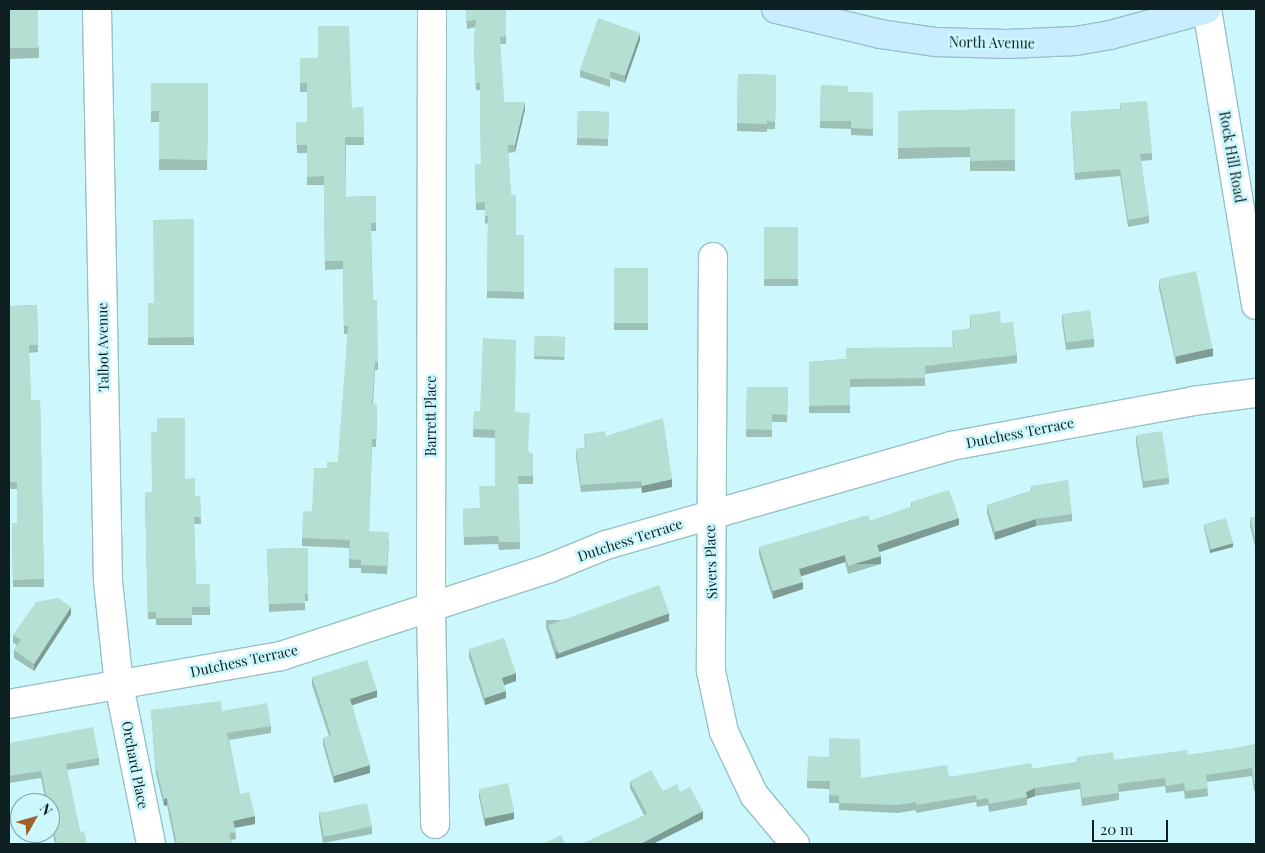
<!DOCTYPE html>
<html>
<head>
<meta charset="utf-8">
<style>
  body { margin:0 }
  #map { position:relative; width:1265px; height:853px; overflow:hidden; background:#cbf7fd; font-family:"Playfair Display",serif }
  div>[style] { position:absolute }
  .roads { filter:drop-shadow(1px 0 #96c1c7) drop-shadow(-1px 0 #96c1c7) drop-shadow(0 1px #96c1c7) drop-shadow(0 -1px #96c1c7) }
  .minor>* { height:28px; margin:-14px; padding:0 14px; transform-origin:14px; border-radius:14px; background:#fff }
  .secondary>* { height:28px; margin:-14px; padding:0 14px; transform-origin:14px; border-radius:14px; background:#c9ecff }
  .wall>* { inset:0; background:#9dc0b6; transform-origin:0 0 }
  .shaded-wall>* { inset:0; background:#7f9c94; transform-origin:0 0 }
  .building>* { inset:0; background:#b6dfd4; transform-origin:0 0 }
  span { translate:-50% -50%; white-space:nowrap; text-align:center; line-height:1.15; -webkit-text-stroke:5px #cbf7fd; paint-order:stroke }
  .street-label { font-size:14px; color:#0e1f21 }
  .frame { position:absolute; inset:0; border:10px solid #0e1f21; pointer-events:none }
  .north { position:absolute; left:10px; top:793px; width:50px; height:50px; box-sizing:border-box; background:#cbf7fd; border:1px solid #7fa1a5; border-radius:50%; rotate:52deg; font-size:14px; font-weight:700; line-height:20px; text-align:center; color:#0e1f21 }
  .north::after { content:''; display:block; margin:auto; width:18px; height:22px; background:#a0602a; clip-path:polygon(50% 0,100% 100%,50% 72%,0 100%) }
  .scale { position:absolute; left:1092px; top:820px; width:76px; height:22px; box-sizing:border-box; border:2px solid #0e1f21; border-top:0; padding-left:6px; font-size:15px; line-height:18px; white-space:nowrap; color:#0e1f21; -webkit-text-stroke:4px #cbf7fd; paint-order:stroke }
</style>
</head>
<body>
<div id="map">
  <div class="roads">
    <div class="minor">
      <i style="left:97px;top:9px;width:572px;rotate:88.9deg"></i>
      <i style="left:108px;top:581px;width:105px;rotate:84deg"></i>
      <i style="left:119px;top:685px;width:162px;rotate:78.6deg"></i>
      <i style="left:432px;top:9px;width:600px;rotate:90.1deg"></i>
      <i style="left:431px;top:609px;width:215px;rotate:88.9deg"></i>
      <i style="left:1207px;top:9px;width:300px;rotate:80.6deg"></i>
      <i style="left:713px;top:257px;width:414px;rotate:90.3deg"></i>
      <i style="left:711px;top:671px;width:62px;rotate:78deg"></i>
      <i style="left:724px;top:732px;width:70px;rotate:64.5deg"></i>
      <i style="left:754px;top:795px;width:64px;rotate:50.1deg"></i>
      <i style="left:9px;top:704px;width:276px;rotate:-10deg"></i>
      <i style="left:281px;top:656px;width:283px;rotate:-18.1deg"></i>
      <i style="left:550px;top:568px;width:61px;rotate:-22.3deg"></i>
      <i style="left:606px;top:545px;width:359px;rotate:-16deg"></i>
      <i style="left:951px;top:446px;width:246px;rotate:-10.5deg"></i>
      <i style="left:1193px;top:401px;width:64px;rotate:-7.2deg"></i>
    </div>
    <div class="secondary">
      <i style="left:776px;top:9px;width:107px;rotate:13.5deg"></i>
      <i style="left:880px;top:34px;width:57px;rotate:8.1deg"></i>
      <i style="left:936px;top:42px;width:71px;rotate:1.6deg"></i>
      <i style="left:1007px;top:44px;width:69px;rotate:-2.5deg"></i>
      <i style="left:1076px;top:41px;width:35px;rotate:-10deg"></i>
      <i style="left:1110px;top:35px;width:100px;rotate:-15deg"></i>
    </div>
  </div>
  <div class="wall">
    <i style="clip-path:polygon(9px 9px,39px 47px,39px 58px,9px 59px)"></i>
    <i style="clip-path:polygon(466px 9px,506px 9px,506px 44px,500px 44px,504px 102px,525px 109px,515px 152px,508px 153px,511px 194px,516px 235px,524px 235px,524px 299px,487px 298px,488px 223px,485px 224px,485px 210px,476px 210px,475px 164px,481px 164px,480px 90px,476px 90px,474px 45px,476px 27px,467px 29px)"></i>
    <i style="clip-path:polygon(640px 40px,625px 83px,610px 78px,610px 87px,580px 77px,580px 70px)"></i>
    <i style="clip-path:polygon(300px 58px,352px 108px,363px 107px,364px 145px,346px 145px,346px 197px,376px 196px,376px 231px,371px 231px,373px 300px,378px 362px,378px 370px,375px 370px,373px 404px,377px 413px,376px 447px,372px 447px,369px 531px,389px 541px,387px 574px,361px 573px,361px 568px,349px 568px,349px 548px,302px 546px,302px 538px,327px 468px,338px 462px,348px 334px,344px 334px,343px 269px,325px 270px,324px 185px,307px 185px,307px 153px,297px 153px,296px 123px,307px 122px,307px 92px,300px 92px)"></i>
    <i style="clip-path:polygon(738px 74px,776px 75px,775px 129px,767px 129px,767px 132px,737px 131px)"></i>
    <i style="clip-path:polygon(151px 83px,208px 83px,207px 170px,159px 170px,159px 122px,151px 122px)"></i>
    <i style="clip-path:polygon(821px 85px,848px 92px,873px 93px,873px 136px,851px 135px,851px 129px,820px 128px)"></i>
    <i style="clip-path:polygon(1120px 103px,1152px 153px,1152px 160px,1141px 161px,1149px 216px,1149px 223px,1128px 227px,1120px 176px,1075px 180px,1071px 119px,1071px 112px,1120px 109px)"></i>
    <i style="clip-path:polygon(1015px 109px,1015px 171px,970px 171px,970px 157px,898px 159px,898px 111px)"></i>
    <i style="left:578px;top:111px;width:31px;height:34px;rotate:2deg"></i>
    <i style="clip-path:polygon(194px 219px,194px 345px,148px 345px,148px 303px,154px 303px)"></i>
    <i style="left:764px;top:227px;width:34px;height:59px"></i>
    <i style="left:614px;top:268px;width:34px;height:62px"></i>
    <i style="clip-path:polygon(1159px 280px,1213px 356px,1176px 364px,1159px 288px)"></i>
    <i style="clip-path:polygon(37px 305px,38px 352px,29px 353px,31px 401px,40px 400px,44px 587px,13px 587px,12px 523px,17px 523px,17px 489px,9px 489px,9px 306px)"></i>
    <i style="clip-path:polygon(1062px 314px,1094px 339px,1094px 347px,1066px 350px,1062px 321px)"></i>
    <i style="clip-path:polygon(970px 315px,1001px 323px,1017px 355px,1017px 363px,925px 374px,925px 386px,850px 387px,850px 413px,809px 413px,809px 362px,846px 359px,953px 347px,952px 331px,970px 329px)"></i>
    <i style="left:535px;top:336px;width:30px;height:23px;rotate:2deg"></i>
    <i style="clip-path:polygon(747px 387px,788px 387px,787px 422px,772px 422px,772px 437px,746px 437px)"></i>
    <i style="clip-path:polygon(474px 411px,515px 412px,529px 453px,533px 453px,533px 484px,518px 484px,520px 549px,499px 550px,498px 544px,464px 545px,463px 509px,480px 508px,495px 486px,495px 438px,473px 437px)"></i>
    <i style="clip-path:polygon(584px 434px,606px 436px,672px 487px,642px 493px,641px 488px,581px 492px,576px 457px,576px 449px,585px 448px)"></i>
    <i style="clip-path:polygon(1136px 436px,1169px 477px,1169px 484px,1143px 488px,1136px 443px)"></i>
    <i style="clip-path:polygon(185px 479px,195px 497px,200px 496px,201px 524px,194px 524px,196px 584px,210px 584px,210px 615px,192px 615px,192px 625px,156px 625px,156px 619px,148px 619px,145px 493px,152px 492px)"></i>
    <i style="clip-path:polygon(1031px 486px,1072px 514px,1072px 521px,1036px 526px,995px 540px,987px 513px,987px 505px,1031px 491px)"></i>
    <i style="clip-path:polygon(911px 502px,959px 525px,880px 552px,881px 564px,848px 574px,845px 562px,801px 576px,803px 589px,773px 599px,759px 555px,759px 547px,870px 521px,911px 507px)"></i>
    <i style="clip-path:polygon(1256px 517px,1256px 546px,1255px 546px,1250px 526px,1250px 518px)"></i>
    <i style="clip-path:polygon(1204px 524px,1233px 547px,1210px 553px,1204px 528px)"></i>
    <i style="clip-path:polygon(308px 548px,308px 601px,305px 601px,305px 610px,269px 612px,267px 549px)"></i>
    <i style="clip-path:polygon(71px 614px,34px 671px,14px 658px,14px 650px,17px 645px,13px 643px,13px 635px)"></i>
    <i style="clip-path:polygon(546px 620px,669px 621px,556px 659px,546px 627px)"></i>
    <i style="clip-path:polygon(469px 649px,516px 681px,504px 685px,506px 698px,485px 705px,469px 657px)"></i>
    <i style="clip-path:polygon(312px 677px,377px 697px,352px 705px,370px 773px,334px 783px,323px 745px,323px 738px,329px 736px,312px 685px)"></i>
    <i style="clip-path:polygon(151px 710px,222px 711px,271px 726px,271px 733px,229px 740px,240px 794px,255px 824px,235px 828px,236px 839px,231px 840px,232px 844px,175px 844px,167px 805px,164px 806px,156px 774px)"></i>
    <i style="clip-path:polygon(9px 743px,99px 758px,99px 765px,67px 770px,80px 832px,87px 844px,55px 844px,50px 820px,50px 803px,46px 803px,41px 778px,9px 783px)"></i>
    <i style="clip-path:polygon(1256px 744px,1256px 791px,1254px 791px,1252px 776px,1207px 782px,1208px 796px,1185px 799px,1184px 791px,1166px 793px,1165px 786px,1119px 792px,1119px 800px,1082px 806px,1080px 789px,1035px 796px,1027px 799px,1027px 805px,989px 812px,988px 805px,977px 807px,976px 802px,916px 813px,916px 810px,898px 813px,839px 810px,839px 803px,829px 803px,829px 789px,807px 788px,807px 781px,861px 778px,949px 777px,1032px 769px,1077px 762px,1077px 757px,1114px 760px,1188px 755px,1237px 748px)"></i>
    <i style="clip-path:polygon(630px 781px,663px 791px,680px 792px,703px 819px,644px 815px,630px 788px)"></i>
    <i style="clip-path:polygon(479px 790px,514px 819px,485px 826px,479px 797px)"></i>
    <i style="clip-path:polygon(319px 812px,372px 826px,372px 834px,323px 843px,319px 819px)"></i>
  </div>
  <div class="shaded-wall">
    <i style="clip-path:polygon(640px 33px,640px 40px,625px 83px,625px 76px)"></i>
    <i style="clip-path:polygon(525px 102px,525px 109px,515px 152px,515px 145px)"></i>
    <i style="clip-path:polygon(1213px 348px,1213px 356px,1176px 364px,1176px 357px)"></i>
    <i style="clip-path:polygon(672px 479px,672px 487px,642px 493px,642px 486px)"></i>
    <i style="clip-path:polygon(959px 518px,959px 525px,877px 553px,877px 545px)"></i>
    <i style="clip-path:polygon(1036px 519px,1036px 526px,995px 540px,995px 532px)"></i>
    <i style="clip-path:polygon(1233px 543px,1233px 547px,1210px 553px,1210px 550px)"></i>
    <i style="clip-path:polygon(845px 555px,845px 562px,799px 577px,799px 569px)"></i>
    <i style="left:881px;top:556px;width:8px;height:34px;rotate:90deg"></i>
    <i style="clip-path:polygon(803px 582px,803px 589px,773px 599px,773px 591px)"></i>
    <i style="clip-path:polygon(71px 607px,71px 614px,34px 671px,34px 664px)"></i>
    <i style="clip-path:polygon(669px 613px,669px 621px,556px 659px,556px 652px)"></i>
    <i style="clip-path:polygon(516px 673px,516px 681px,502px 686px,502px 678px)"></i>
    <i style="clip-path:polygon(377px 690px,377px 697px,350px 706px,350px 699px)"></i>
    <i style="clip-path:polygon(506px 691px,506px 698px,485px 705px,485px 698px)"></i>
    <i style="clip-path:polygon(370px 765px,370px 773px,334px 783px,334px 776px)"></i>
    <i style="clip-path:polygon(1035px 788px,1035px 796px,1027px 799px,1026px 792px)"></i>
    <i style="clip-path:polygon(167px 798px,167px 805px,164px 806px,164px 799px)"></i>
    <i style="clip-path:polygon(703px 811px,703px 819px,653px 844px,640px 844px)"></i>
    <i style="clip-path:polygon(514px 812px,514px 819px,485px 826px,485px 818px)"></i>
    <i style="clip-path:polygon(255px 816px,255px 824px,233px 828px,233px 821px)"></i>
  </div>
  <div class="building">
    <i style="left:9px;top:9px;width:29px;height:39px"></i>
    <i style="clip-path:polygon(466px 9px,506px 9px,506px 36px,500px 37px,504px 102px,525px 102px,515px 145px,508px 145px,511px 194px,516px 196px,516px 235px,524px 235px,524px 292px,487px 291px,488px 216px,485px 216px,485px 202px,476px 203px,475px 164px,481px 164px,480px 83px,476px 83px,474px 38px,476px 20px,467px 21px)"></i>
    <i style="clip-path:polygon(598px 18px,640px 33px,625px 76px,610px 71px,610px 80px,580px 70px)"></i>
    <i style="clip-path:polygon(318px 26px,349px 26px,352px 108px,363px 107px,364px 137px,345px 137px,346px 197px,376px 196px,376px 223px,371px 223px,372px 281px,373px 300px,377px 300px,378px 362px,375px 362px,372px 404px,377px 405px,376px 439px,372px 439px,369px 531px,389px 532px,387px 566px,361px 565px,361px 560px,349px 559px,350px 540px,302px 538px,303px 511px,312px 512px,314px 468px,327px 468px,327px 462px,338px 462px,348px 326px,344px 326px,343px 261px,325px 261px,324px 176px,307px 177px,307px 145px,297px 145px,296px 123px,307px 122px,307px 83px,300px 83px,300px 58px,318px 58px)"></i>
    <i style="clip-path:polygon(738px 74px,776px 75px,775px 122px,767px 121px,767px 124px,737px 123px)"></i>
    <i style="clip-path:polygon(151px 83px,208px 83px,207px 160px,159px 159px,159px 111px,151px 111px)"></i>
    <i style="clip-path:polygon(821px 85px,848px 86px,848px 92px,873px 93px,873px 129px,851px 128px,851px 121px,820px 121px)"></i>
    <i style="clip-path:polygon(1147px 101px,1152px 153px,1140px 154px,1149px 216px,1128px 220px,1120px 169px,1075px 173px,1071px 112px,1121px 109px,1120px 103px)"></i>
    <i style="clip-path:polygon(1015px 109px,1015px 160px,970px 161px,970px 147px,898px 148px,898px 111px)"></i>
    <i style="left:578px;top:111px;width:31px;height:27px;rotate:2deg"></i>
    <i style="clip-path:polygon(194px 219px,194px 337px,148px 338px,148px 303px,154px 303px,153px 220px)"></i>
    <i style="left:764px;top:227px;width:34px;height:52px"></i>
    <i style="left:614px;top:268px;width:34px;height:55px"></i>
    <i style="left:1196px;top:271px;width:79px;height:38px;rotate:78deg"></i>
    <i style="clip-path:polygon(37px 305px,38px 345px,29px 345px,31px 401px,40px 400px,44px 579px,13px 580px,12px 523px,17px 523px,17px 482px,9px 482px,9px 306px)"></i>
    <i style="left:1090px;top:310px;width:29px;height:28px;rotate:82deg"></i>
    <i style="clip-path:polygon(1000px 311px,1001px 323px,1013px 322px,1017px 355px,925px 366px,925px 378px,850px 379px,850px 405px,809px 406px,809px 362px,846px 359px,846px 348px,954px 347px,952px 331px,971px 328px,970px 315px)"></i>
    <i style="left:535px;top:336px;width:30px;height:20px;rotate:2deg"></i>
    <i style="clip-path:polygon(483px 338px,516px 340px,515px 412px,530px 413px,528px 453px,533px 453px,533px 476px,518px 476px,520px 542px,499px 542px,498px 536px,464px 537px,463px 509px,480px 508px,479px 486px,495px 486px,495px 430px,473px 429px,474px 411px,480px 411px)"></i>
    <i style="clip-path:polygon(747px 387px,788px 387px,787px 415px,772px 414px,772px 430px,746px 429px)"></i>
    <i style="clip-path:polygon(157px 418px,185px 418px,185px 479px,195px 478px,195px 497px,200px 496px,201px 517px,194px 517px,196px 584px,210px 584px,210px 607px,192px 607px,192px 618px,156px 618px,156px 612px,148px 612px,145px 493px,152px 492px,151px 432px,157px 432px)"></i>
    <i style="clip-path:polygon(663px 418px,672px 479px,642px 486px,641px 481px,581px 485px,576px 449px,586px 448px,584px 434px,605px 431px,606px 436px)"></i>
    <i style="left:1162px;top:431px;width:47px;height:26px;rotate:81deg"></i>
    <i style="clip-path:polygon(1068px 480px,1072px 514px,1036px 519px,995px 532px,987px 505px,1032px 491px,1031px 486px)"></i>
    <i style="clip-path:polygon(949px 490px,959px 518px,877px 545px,881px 556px,848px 566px,845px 555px,799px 569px,803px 582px,773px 591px,759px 547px,868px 515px,870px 521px,913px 506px,911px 502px)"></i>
    <i style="clip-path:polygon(1256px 517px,1256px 538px,1255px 539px,1250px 518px)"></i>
    <i style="left:1226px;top:518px;width:26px;height:23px;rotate:74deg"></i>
    <i style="clip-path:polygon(308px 548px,308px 594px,305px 594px,305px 603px,269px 604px,267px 549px)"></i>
    <i style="left:659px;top:585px;width:30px;height:118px;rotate:70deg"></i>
    <i style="clip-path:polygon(58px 598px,71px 607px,34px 664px,14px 650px,21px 640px,13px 635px,36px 602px)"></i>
    <i style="clip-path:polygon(504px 638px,516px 673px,502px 678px,506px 691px,485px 698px,469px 649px)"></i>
    <i style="clip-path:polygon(367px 660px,377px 690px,350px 699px,370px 765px,334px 776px,323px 738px,331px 735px,312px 677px)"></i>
    <i style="clip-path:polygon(221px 701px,222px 711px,267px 703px,271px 726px,227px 733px,240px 794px,249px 792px,255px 816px,233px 821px,236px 832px,229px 833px,232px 844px,185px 844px,184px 843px,177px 844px,167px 798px,164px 799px,156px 767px,151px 710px)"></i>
    <i style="clip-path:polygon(93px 727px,99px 758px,66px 764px,80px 832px,84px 831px,87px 844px,57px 844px,50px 813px,50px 803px,48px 803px,41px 771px,9px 776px,9px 743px)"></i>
    <i style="clip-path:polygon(829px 738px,860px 739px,861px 778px,947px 765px,949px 777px,1031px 763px,1032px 769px,1078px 762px,1077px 757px,1113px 752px,1114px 760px,1187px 750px,1188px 755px,1237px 748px,1256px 744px,1256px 784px,1254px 784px,1252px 768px,1206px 775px,1208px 788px,1185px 791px,1184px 783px,1166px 786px,1165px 778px,1118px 784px,1119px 793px,1082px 798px,1080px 782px,1035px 788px,1026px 792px,1027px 797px,989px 804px,988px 798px,977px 800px,976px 795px,916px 805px,916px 802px,898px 805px,839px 803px,839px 796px,829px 795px,830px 781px,807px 781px,808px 756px,829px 757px)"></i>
    <i style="clip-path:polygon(651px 770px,663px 791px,677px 784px,680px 792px,690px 787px,703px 811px,640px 844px,581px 844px,647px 814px,630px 781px)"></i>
    <i style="left:508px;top:783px;width:30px;height:30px;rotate:78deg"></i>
    <i style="left:367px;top:803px;width:24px;height:49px;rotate:78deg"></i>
    <i style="clip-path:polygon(9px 829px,11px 838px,9px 839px)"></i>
    <i style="clip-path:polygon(561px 835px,565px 844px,543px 844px)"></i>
  </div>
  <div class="street-label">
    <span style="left:992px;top:43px;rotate:1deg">North Avenue</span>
    <span style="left:1232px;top:157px;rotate:80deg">Rock Hill Road</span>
    <span style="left:103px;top:347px;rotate:-91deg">Talbot Avenue</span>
    <span style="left:431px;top:416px;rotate:-90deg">Barrett Place</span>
    <span style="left:1020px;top:433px;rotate:-11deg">Dutchess Terrace</span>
    <span style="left:630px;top:540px;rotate:-18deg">Dutchess Terrace</span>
    <span style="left:711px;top:562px;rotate:-92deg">Sivers Place</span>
    <span style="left:244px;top:661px;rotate:-12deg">Dutchess Terrace</span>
    <span style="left:135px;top:765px;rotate:79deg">Orchard Place</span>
  </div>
  <div class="frame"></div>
  <div class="north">N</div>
  <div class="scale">20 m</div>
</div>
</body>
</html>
